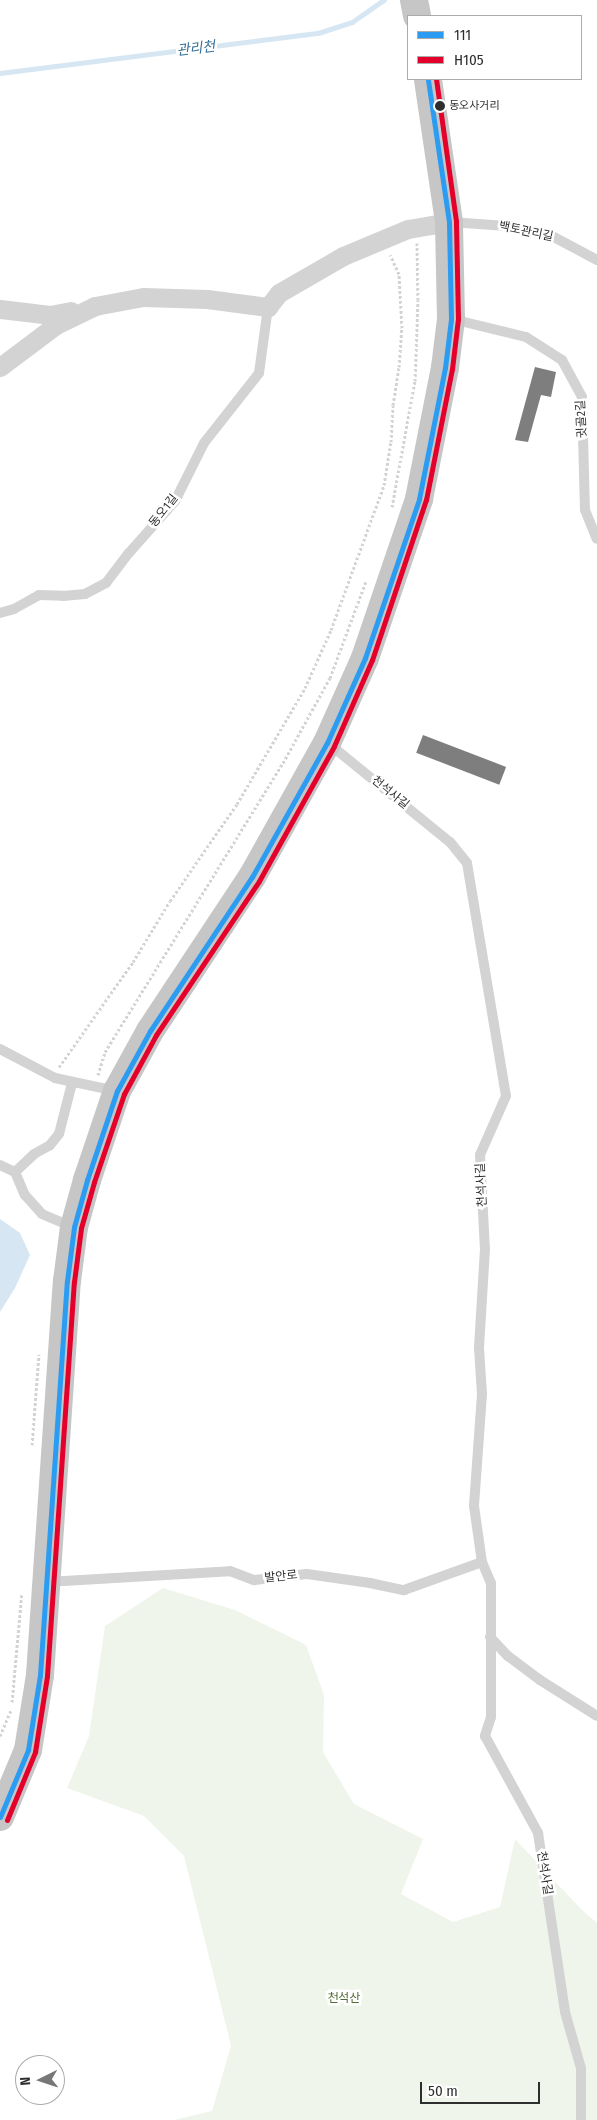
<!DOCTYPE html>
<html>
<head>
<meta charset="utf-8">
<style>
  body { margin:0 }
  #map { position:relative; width:597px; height:2120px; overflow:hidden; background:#fff; font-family:"Fira Sans Condensed","Noto Sans KR",sans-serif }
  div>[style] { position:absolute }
  .green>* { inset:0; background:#f0f5eb }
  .water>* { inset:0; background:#d6e7f3 }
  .stream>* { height:5px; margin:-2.5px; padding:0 2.5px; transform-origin:2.5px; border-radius:2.5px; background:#d6e7f3 }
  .building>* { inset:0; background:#7e7e7e; transform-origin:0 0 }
  .path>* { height:3px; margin-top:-1.5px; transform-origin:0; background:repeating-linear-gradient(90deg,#d3d3d3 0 2.5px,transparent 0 5px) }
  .service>* { height:10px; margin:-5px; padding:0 5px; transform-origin:5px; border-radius:5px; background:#d3d3d3 }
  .minor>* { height:19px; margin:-9.5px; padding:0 9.5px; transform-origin:9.5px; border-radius:9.5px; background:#d3d3d3 }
  .primary>* { height:28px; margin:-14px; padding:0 14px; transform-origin:14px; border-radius:14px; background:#c6c6c6 }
  .bus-1>* { height:5px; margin:-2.5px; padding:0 2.5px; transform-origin:2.5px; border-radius:2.5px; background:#2c9cf2 }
  .bus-2>* { height:5px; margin:-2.5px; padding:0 2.5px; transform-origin:2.5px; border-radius:2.5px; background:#e4002b }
  .dots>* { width:14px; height:14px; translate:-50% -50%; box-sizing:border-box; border:2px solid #fff; border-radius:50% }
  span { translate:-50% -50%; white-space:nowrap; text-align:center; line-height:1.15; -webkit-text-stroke:5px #fff; paint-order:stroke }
  .bus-label { font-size:11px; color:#2e2e2e }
  .left { translate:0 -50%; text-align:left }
  .street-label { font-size:12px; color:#2e2e2e }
  .park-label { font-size:12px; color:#506d37 }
  .water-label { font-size:14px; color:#357097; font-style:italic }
  .legend { position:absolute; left:407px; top:15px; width:175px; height:65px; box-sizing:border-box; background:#fff; border:1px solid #ababab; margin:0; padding:6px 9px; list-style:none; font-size:15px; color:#2e2e2e }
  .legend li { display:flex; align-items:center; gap:10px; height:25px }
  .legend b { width:25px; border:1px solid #ababab }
  .north { position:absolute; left:15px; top:2055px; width:50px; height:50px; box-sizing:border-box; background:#fff; border:1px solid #ababab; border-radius:50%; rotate:266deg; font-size:14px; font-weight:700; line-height:20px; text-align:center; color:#2e2e2e }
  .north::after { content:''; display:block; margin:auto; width:18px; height:22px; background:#777; clip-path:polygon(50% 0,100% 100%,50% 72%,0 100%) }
  .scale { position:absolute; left:420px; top:2082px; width:120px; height:22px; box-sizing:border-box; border:2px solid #2e2e2e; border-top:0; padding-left:6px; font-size:15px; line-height:18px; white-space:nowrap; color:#2e2e2e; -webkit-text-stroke:4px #fff; paint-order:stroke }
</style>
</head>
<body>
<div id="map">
  <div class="green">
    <i style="clip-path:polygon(163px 1588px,235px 1610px,306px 1645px,324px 1695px,323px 1752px,354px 1804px,423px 1839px,401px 1894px,453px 1922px,500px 1907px,515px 1839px,583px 1911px,597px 1923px,597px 2120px,174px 2120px,212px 2111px,231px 2046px,184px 1856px,144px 1816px,67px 1788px,89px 1736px,105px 1626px)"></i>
  </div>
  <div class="water">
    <i style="clip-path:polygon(0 1219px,20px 1233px,30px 1255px,15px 1288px,0 1312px)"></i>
  </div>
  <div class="stream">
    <i style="left:0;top:73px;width:321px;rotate:-7.2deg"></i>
    <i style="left:318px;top:33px;width:36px;rotate:-18deg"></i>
    <i style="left:352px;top:22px;width:39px;rotate:-35deg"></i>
  </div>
  <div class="building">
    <i style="clip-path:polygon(535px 367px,556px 372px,551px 397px,541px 395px,528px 442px,515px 440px)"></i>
    <i style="left:423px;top:735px;width:89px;height:19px;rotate:21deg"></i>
  </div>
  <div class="path">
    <i style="left:392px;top:507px;width:128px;rotate:-79.7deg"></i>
    <i style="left:415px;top:381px;width:81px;rotate:-87.9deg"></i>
    <i style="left:418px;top:300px;width:57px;rotate:-91deg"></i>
    <i style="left:59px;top:1067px;width:128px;rotate:-54.8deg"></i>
    <i style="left:133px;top:962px;width:71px;rotate:-58.8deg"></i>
    <i style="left:170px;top:901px;width:118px;rotate:-55.4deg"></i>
    <i style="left:237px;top:804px;width:134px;rotate:-59.6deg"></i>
    <i style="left:305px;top:688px;width:64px;rotate:-65.9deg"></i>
    <i style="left:331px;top:630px;width:154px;rotate:-69.9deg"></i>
    <i style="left:384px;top:485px;width:44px;rotate:-80.8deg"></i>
    <i style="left:391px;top:442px;width:37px;rotate:-87deg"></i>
    <i style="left:393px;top:405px;width:38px;rotate:-81deg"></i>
    <i style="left:399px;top:367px;width:39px;rotate:-86deg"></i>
    <i style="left:402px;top:328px;width:54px;rotate:-93.2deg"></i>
    <i style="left:399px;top:274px;width:21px;rotate:-115deg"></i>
    <i style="left:98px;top:1075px;width:24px;rotate:-73deg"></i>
    <i style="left:105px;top:1052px;width:339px;rotate:-58.4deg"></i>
    <i style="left:283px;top:763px;width:97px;rotate:-61.1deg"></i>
    <i style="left:330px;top:678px;width:103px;rotate:-69.6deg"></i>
    <i style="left:32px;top:1445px;width:91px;rotate:-85.6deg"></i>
    <i style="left:12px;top:1702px;width:109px;rotate:-84.8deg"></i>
    <i style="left:0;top:1736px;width:30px;rotate:-67deg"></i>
  </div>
  <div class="service">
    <i style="left:450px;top:222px;width:57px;rotate:4deg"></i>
    <i style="left:507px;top:226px;width:46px;rotate:12.5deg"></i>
    <i style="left:552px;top:236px;width:51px;rotate:28.1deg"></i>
    <i style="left:452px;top:319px;width:76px;rotate:13.7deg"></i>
    <i style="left:526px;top:337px;width:43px;rotate:32.6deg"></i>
    <i style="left:562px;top:360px;width:42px;rotate:61.6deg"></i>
    <i style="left:582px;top:397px;width:113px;rotate:88.5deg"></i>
    <i style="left:585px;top:510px;width:31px;rotate:68deg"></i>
    <i style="left:0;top:613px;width:15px;rotate:-16deg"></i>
    <i style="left:14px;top:609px;width:29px;rotate:-29deg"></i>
    <i style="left:39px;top:595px;width:24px;rotate:2deg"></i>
    <i style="left:63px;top:596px;width:22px;rotate:-5deg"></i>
    <i style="left:85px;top:594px;width:24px;rotate:-28deg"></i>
    <i style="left:106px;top:583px;width:38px;rotate:-53deg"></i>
    <i style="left:129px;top:553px;width:69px;rotate:-48.5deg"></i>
    <i style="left:175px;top:501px;width:65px;rotate:-63.4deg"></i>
    <i style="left:204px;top:443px;width:89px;rotate:-51.8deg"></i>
    <i style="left:259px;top:373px;width:67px;rotate:-82.2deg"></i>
    <i style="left:328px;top:743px;width:157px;rotate:39.1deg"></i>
    <i style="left:450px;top:842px;width:27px;rotate:51deg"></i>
    <i style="left:467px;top:863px;width:236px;rotate:80.5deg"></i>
    <i style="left:506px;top:1096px;width:64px;rotate:113.8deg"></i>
    <i style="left:480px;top:1155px;width:94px;rotate:87deg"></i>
    <i style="left:485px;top:1249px;width:99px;rotate:93.5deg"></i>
    <i style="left:479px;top:1348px;width:46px;rotate:86.3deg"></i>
    <i style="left:482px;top:1394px;width:112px;rotate:94.1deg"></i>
    <i style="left:474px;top:1506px;width:57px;rotate:81.9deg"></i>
    <i style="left:482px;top:1562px;width:23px;rotate:67deg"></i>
    <i style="left:491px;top:1583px;width:134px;rotate:90deg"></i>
    <i style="left:491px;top:1717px;width:20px;rotate:108deg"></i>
    <i style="left:485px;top:1736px;width:111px;rotate:61.3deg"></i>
    <i style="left:538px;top:1833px;width:181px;rotate:81.4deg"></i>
    <i style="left:565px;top:2012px;width:58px;rotate:74.1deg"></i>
    <i style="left:581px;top:2068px;width:52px;rotate:90deg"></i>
    <i style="left:0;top:1049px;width:62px;rotate:27.8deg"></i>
    <i style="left:55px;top:1078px;width:62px;rotate:12deg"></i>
    <i style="left:0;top:1165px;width:17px;rotate:25deg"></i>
    <i style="left:15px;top:1172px;width:25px;rotate:67deg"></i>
    <i style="left:25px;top:1195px;width:25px;rotate:48deg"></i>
    <i style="left:42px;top:1214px;width:34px;rotate:23deg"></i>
    <i style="left:15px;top:1172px;width:26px;rotate:-43deg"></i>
    <i style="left:34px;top:1154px;width:18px;rotate:-29deg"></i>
    <i style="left:50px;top:1145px;width:14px;rotate:-51deg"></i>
    <i style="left:59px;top:1134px;width:53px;rotate:-75.7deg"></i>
    <i style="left:47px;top:1582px;width:183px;rotate:-3.4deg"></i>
    <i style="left:230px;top:1571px;width:26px;rotate:21deg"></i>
    <i style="left:254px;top:1580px;width:53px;rotate:-6.5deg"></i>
    <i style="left:307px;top:1574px;width:64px;rotate:8.1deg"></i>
    <i style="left:370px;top:1583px;width:35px;rotate:12deg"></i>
    <i style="left:404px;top:1590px;width:83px;rotate:-19.7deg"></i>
    <i style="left:490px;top:1637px;width:26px;rotate:47deg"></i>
    <i style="left:508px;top:1656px;width:40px;rotate:37deg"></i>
    <i style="left:540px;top:1680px;width:67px;rotate:32.3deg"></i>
  </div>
  <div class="minor">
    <i style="left:0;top:309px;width:50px;rotate:6.8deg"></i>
    <i style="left:50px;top:315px;width:21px;rotate:-11deg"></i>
    <i style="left:0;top:367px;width:70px;rotate:-36.9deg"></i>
    <i style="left:56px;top:325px;width:43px;rotate:-26deg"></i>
    <i style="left:95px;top:306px;width:49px;rotate:-10.6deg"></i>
    <i style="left:143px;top:297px;width:64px;rotate:1.8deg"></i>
    <i style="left:207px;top:299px;width:62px;rotate:7.5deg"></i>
    <i style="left:268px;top:307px;width:18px;rotate:-52deg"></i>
    <i style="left:279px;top:293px;width:74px;rotate:-30deg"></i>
    <i style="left:343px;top:256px;width:70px;rotate:-22.6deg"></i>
    <i style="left:408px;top:229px;width:42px;rotate:-9.7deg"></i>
  </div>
  <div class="primary">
    <i style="left:414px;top:0;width:16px;rotate:79deg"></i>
    <i style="left:0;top:1817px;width:73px;rotate:-67.3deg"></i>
    <i style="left:28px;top:1750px;width:76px;rotate:-80.9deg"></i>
    <i style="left:40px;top:1675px;width:395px;rotate:-86.1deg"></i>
    <i style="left:67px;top:1281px;width:54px;rotate:-82.6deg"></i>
    <i style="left:74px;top:1227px;width:49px;rotate:-74.5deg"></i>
    <i style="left:87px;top:1180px;width:94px;rotate:-71.4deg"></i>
    <i style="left:117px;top:1091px;width:68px;rotate:-61.2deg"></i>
    <i style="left:150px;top:1031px;width:185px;rotate:-56.5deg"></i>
    <i style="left:252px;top:877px;width:154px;rotate:-60.8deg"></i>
    <i style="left:327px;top:743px;width:93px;rotate:-65.9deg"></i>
    <i style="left:365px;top:658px;width:168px;rotate:-71.2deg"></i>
    <i style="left:419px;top:499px;width:134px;rotate:-78.8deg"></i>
    <i style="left:445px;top:368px;width:49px;rotate:-83deg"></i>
    <i style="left:451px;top:319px;width:97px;rotate:-91.2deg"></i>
    <i style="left:449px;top:222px;width:145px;rotate:-98.4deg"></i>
  </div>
  <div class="bus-1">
    <i style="left:0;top:1817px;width:73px;rotate:-67.3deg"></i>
    <i style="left:28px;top:1750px;width:76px;rotate:-80.9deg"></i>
    <i style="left:40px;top:1675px;width:395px;rotate:-86.1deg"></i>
    <i style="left:67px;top:1281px;width:54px;rotate:-82.6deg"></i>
    <i style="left:74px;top:1227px;width:49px;rotate:-74.5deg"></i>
    <i style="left:87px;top:1180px;width:94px;rotate:-71.4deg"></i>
    <i style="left:117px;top:1091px;width:68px;rotate:-61.2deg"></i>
    <i style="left:150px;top:1031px;width:185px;rotate:-56.5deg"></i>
    <i style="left:252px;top:877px;width:154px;rotate:-60.8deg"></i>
    <i style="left:327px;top:743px;width:93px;rotate:-65.9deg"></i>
    <i style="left:365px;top:658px;width:168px;rotate:-71.2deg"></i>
    <i style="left:419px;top:499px;width:134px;rotate:-78.8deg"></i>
    <i style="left:445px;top:368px;width:49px;rotate:-83deg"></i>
    <i style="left:451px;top:319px;width:97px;rotate:-91.2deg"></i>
    <i style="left:449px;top:222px;width:145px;rotate:-98.4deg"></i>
  </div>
  <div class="bus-2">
    <i style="left:7px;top:1820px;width:74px;rotate:-67.6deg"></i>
    <i style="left:35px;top:1752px;width:77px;rotate:-81deg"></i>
    <i style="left:47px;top:1676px;width:395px;rotate:-86.1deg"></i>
    <i style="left:74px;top:1282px;width:54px;rotate:-82.6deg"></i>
    <i style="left:81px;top:1228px;width:48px;rotate:-74.2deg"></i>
    <i style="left:94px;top:1182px;width:93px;rotate:-71.2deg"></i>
    <i style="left:124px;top:1094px;width:67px;rotate:-61.5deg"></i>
    <i style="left:156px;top:1035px;width:185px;rotate:-56.2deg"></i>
    <i style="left:259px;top:881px;width:154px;rotate:-60.9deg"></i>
    <i style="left:334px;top:746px;width:94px;rotate:-66.2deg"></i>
    <i style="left:372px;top:660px;width:169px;rotate:-71.4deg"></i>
    <i style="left:426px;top:500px;width:134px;rotate:-78.8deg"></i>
    <i style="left:452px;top:369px;width:50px;rotate:-83.2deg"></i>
    <i style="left:458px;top:319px;width:98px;rotate:-91.2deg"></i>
    <i style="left:456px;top:221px;width:143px;rotate:-98deg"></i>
  </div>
  <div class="dots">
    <i style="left:440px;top:106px;background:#2e2e2e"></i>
  </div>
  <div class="bus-label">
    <span class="left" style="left:449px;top:106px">동오사거리</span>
  </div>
  <div class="street-label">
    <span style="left:526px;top:232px;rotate:12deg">백토관리길</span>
    <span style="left:582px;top:419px;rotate:-93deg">귓골2길</span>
    <span style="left:164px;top:511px;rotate:-51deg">동오1길</span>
    <span style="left:390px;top:793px;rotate:39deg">천석사길</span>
    <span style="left:482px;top:1185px;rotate:-93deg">천석사길</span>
    <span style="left:281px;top:1577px;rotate:-6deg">발안로</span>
    <span style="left:544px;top:1873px;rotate:81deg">천석사길</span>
  </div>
  <div class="park-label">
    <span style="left:344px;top:1999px">천석산</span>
  </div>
  <div class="water-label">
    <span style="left:196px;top:49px;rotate:-7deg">관리천</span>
  </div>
  <ul class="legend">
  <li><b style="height:6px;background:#2c9cf2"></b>111</li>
  <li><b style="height:6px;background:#e4002b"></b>H105</li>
  </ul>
  <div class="north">N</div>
  <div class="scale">50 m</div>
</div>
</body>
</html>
